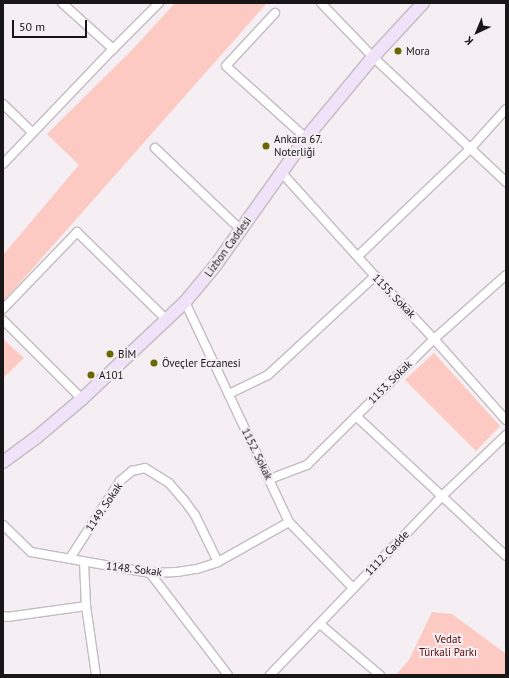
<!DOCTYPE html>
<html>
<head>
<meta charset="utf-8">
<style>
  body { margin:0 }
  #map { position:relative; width:509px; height:678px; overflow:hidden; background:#f5eef3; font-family:"PT Sans",sans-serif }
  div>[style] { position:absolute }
  .green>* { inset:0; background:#fccac2 }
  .roads { filter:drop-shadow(1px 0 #c3bcc1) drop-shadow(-1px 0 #c3bcc1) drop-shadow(0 1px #c3bcc1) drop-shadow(0 -1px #c3bcc1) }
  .street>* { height:8px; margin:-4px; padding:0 4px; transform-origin:4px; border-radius:4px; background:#fff }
  .secondary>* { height:12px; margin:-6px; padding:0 6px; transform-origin:6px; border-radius:6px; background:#efe2f9 }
  .dots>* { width:11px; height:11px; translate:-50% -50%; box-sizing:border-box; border:2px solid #f5eef3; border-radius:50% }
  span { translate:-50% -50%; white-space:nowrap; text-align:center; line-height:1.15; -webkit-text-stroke:4px #f5eef3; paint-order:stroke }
  .poi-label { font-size:11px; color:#191618 }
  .left { translate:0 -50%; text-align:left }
  .street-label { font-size:11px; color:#191618 }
  .park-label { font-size:11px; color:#5a0706 }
  .frame { position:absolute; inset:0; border:4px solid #191618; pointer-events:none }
  .north { position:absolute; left:457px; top:12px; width:40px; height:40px; -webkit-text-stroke:3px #f5eef3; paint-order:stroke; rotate:224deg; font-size:11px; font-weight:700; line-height:16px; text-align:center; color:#191618 }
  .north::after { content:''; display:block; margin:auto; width:14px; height:18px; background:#191618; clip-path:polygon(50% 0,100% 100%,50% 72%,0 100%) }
  .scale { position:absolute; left:12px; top:20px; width:75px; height:18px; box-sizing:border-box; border:2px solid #191618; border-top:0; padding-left:5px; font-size:12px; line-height:14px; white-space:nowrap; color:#191618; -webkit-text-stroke:3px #f5eef3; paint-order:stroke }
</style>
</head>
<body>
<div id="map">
  <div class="green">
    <i style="clip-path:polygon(175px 3px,267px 3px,3px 302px,3px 255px,79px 165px,47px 134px,134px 48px)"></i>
    <i style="clip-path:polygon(3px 339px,24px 358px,3px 378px)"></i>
    <i style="clip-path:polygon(434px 353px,500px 426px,476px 451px,405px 380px)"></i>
    <i style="clip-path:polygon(432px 612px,452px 614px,506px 654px,506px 675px,396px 675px,409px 660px)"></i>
  </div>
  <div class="roads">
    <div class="street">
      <i style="left:62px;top:3px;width:69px;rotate:42deg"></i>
      <i style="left:321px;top:3px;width:75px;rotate:46.1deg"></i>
      <i style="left:373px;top:57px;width:183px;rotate:43.2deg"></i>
      <i style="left:275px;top:13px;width:72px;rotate:132.8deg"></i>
      <i style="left:226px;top:66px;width:108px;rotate:42deg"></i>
      <i style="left:3px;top:104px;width:40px;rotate:44deg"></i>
      <i style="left:155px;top:148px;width:119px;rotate:43.6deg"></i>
      <i style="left:3px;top:164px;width:159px;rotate:-46.3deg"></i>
      <i style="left:113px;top:49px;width:65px;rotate:-45deg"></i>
      <i style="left:281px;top:172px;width:140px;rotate:47.9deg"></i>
      <i style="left:375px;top:276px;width:86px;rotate:46.9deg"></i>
      <i style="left:434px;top:339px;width:108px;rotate:48.4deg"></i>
      <i style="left:358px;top:256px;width:155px;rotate:-43.7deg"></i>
      <i style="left:470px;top:149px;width:54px;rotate:-48deg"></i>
      <i style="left:185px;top:302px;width:243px;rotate:64.7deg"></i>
      <i style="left:289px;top:522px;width:92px;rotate:45.9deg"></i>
      <i style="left:3px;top:309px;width:107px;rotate:-46.1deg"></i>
      <i style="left:77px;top:232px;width:126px;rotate:44.4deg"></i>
      <i style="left:3px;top:320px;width:112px;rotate:45deg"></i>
      <i style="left:229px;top:394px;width:43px;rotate:-26deg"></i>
      <i style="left:268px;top:375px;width:146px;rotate:-42.8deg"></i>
      <i style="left:356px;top:416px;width:205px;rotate:43deg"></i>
      <i style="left:270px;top:479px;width:40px;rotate:-21deg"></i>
      <i style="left:307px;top:465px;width:179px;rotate:-44.8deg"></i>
      <i style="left:434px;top:339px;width:96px;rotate:-41.6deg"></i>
      <i style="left:3px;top:525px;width:39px;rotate:44deg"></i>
      <i style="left:31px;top:552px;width:121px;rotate:10deg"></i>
      <i style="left:150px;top:573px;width:27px;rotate:-2deg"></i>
      <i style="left:177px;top:572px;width:20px;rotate:-9deg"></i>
      <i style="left:197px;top:569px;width:22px;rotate:-18deg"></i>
      <i style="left:218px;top:562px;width:81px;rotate:-29.4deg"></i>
      <i style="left:70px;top:558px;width:92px;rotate:-57deg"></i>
      <i style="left:120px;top:481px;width:16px;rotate:-40deg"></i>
      <i style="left:132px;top:471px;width:13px;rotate:-13deg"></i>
      <i style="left:145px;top:468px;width:28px;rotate:32deg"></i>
      <i style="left:169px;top:483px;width:23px;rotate:49deg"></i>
      <i style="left:184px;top:500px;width:19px;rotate:54deg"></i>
      <i style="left:195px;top:515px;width:52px;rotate:63.9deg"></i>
      <i style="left:84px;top:562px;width:44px;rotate:87.4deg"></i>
      <i style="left:86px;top:606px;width:70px;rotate:81.8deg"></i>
      <i style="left:150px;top:573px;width:128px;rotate:52.6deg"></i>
      <i style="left:3px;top:616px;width:4px;rotate:14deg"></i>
      <i style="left:7px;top:617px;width:80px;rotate:-7.9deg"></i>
      <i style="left:320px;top:624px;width:79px;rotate:40.4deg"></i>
      <i style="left:270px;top:675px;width:247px;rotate:-46.1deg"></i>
      <i style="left:441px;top:497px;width:90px;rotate:-43.6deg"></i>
    </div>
    <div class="secondary">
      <i style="left:3px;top:462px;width:42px;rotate:-36.3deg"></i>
      <i style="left:37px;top:437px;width:59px;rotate:-40.2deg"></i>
      <i style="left:82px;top:399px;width:141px;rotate:-43.3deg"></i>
      <i style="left:185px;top:302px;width:47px;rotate:-50.2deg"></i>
      <i style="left:215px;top:266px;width:157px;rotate:-54.6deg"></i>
      <i style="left:306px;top:138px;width:105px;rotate:-50.4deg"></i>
      <i style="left:373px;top:57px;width:74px;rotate:-47.2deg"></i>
    </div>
  </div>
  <div class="dots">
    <i style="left:398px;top:51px;background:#6b6700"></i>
    <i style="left:266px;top:146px;background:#6b6700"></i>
    <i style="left:110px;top:354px;background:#6b6700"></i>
    <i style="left:154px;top:363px;background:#6b6700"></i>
    <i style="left:91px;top:375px;background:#6b6700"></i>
  </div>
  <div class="poi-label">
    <span class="left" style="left:406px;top:51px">Mora</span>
    <span class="left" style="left:274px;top:146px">Ankara 67.<br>Noterliği</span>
    <span class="left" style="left:118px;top:354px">BİM</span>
    <span class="left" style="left:162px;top:363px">Öveçler Eczanesi</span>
    <span class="left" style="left:99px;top:375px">A101</span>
  </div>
  <div class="street-label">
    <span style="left:228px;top:247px;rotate:-54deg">Lizbon Caddesi</span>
    <span style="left:394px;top:296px;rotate:46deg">1155. Sokak</span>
    <span style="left:390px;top:382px;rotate:-45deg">1153. Sokak</span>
    <span style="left:257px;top:454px;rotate:64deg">1152. Sokak</span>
    <span style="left:104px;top:507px;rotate:-56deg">1149. Sokak</span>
    <span style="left:387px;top:553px;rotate:-46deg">1112. Cadde</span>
    <span style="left:134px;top:569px;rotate:7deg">1148. Sokak</span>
  </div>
  <div class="park-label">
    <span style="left:448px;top:646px">Vedat<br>Türkali Parkı</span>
  </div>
  <div class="frame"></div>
  <div class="north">K</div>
  <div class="scale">50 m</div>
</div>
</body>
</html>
